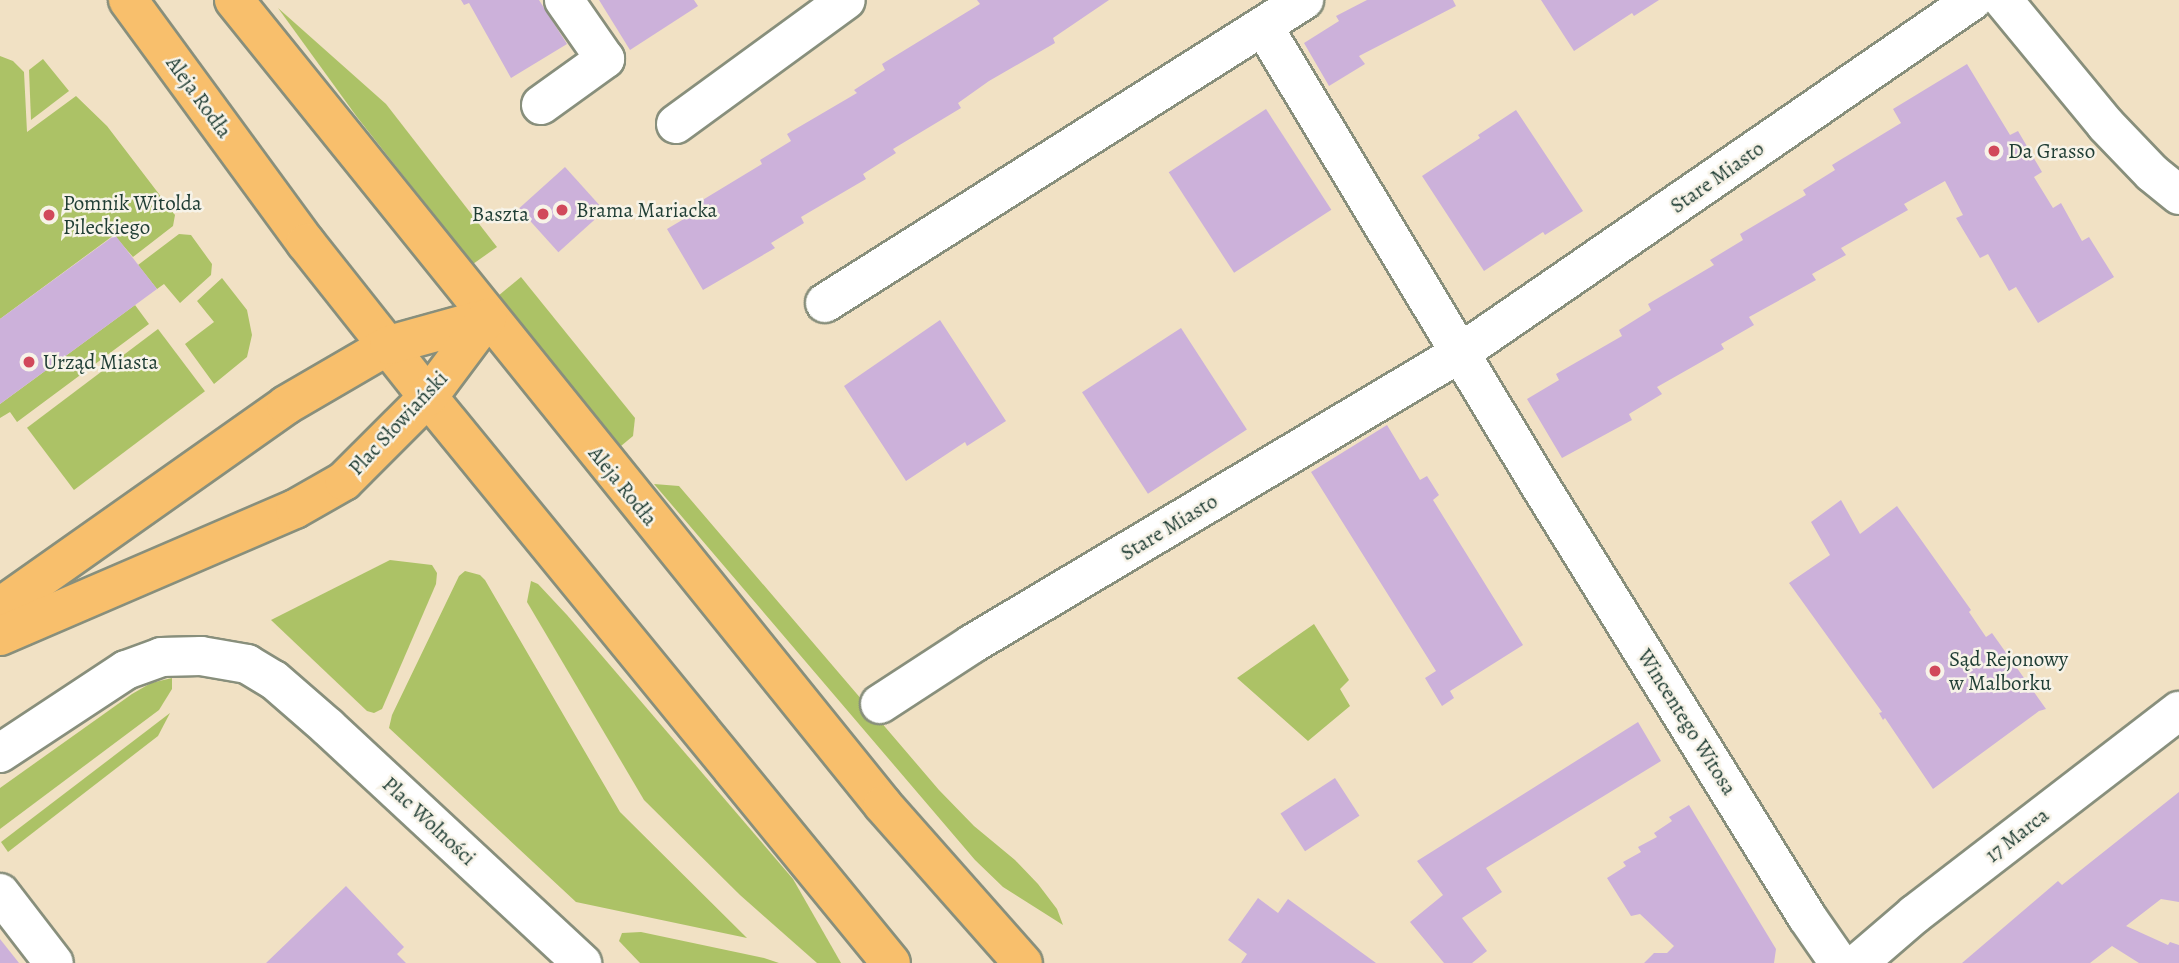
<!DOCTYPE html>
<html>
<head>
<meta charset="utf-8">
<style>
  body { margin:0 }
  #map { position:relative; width:2179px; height:963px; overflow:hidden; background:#f1e1c4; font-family:Alegreya,serif }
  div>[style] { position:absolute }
  .green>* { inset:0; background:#acc266; transform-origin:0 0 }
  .building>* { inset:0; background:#ccb1da; transform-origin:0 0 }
  .roads { filter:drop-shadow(2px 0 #888f7c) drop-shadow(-2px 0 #888f7c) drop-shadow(0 2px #888f7c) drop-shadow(0 -2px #888f7c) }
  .minor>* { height:38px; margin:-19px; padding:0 19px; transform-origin:19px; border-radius:19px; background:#fff }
  .major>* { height:38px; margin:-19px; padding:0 19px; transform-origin:19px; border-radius:19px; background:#f8bf6c }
  .dots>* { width:19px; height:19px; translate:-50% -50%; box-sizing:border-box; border:4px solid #f7f3e8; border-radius:50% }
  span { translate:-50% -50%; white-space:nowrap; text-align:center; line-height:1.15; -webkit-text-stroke:5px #f7f3e8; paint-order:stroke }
  .street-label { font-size:21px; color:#1f3d34 }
  .poi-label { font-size:21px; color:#1f3d34 }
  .left { translate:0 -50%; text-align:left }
  .right { translate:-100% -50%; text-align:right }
</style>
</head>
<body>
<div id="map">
  <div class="green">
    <i style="clip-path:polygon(278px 8px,386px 104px,497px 247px,473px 264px,357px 117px)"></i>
    <i style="clip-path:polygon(0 56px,13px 61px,24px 72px,27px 132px,76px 96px,107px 126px,175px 215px,173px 226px,133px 257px,114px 235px,0 319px)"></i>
    <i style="clip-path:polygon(43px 59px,69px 91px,31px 120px,29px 70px)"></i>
    <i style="clip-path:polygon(179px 234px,191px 235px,212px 264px,211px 275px,180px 303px,164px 284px,157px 289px,138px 265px)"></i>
    <i style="clip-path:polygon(521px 277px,635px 418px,633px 436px,621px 446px,498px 296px)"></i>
    <i style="clip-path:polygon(222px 278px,247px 310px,252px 335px,247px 357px,214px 384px,185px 344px,214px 322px,197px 301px)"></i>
    <i style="clip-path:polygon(135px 305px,149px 324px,17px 422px,10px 412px,0 418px,0 404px)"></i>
    <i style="left:158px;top:329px;width:78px;height:164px;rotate:53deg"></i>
    <i style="clip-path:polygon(654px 484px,679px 486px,939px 790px,974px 826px,1015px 860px,1038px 884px,1057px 909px,1063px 925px,1003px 887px,975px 860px)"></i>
    <i style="clip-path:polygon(390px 560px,432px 565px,437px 573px,436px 584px,382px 709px,374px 713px,367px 711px,271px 620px)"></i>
    <i style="clip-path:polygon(465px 571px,480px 575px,485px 580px,620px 812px,747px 938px,576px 902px,389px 728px,392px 715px,459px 576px)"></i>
    <i style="clip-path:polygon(531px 581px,538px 584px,567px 615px,793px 879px,841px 963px,817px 963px,740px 895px,644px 800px,527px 602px)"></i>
    <i style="clip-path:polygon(1314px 624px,1349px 680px,1340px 689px,1350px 706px,1308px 741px,1237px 678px)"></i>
    <i style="clip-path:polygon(172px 678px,172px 689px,159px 710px,0 829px,0 788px,132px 694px,151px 683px)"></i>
    <i style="clip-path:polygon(170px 713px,158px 736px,8px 852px,1px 842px)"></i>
    <i style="clip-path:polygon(641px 932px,764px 958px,779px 963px,640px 963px,619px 941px,622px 933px)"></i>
  </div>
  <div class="building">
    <i style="clip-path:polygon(461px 0,539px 0,567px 44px,511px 78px,469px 3px,464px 5px)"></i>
    <i style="clip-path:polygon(599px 0,694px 0,698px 6px,630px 50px)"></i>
    <i style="clip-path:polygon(977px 0,1109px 0,1053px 38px,1055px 43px,989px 81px,958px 103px,961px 108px,893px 149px,896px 153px,863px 174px,866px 179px,801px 217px,804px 223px,771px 243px,775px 248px,703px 290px,667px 229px,699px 210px,696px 204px,762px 164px,760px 160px,791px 141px,787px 134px,857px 93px,854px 90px,885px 70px,882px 64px,980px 4px)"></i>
    <i style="clip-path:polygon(1367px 0,1453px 0,1456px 6px,1359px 56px,1365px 64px,1329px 86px,1304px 43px,1339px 21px,1336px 16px)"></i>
    <i style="clip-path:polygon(1541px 0,1659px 0,1634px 16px,1632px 13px,1574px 51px)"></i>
    <i style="clip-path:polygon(1967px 64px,2010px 135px,2018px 131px,2042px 172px,2034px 177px,2053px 208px,2061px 203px,2082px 241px,2089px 237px,2114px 277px,2038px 323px,2016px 287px,2009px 291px,1988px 254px,1980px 258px,1956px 218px,1963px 215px,1945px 181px,1904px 204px,1908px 210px,1841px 248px,1846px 255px,1812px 274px,1816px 280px,1749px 317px,1754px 325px,1721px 344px,1724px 349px,1657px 387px,1662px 394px,1629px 414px,1632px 420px,1562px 458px,1527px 399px,1559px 380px,1556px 374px,1622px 336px,1619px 330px,1651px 310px,1648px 304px,1714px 265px,1710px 260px,1743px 240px,1740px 234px,1806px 195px,1803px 190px,1835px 170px,1832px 165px,1901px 123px,1893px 109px)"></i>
    <i style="left:1266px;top:109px;width:120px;height:116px;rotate:57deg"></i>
    <i style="clip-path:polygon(1516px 110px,1583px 211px,1545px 235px,1543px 232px,1484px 271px,1422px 176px,1480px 138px,1478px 135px)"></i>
    <i style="left:565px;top:167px;width:59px;height:62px;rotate:48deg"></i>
    <i style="clip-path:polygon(115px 235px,157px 289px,0 404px,0 319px)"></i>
    <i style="clip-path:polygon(940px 320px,1006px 421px,967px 446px,965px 442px,906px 481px,844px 386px)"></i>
    <i style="left:1181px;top:328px;width:121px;height:118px;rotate:57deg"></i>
    <i style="clip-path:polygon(1387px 425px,1420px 480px,1427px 476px,1439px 495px,1433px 500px,1523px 645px,1450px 691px,1454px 698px,1442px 706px,1425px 678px,1436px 671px,1311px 472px)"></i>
    <i style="clip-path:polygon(1841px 500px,1860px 534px,1897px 506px,1971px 610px,1969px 612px,1986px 637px,1992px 633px,2046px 709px,2039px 711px,1933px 789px,1885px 718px,1883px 720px,1879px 713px,1882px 712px,1789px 583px,1830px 555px,1811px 522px)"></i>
    <i style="clip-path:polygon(1638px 722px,1661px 761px,1486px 868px,1502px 892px,1462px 918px,1487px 951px,1472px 963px,1444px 963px,1410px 922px,1443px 895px,1417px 861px)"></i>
    <i style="left:1335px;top:778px;width:45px;height:65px;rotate:57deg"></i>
    <i style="clip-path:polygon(2179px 792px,2179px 902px,2161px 899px,2126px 926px,2168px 945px,2170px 942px,2179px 945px,2179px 963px,2139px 963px,2112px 946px,2090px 963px,1962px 963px,2058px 881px,2062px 885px)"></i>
    <i style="clip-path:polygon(1689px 805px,1776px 949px,1774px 963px,1644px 963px,1654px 953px,1667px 953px,1674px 946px,1640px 914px,1631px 916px,1607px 878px,1626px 866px,1623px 862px,1641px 852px,1638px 847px,1657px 837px,1654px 833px,1672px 821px,1669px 817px)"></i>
    <i style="clip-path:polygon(346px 886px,404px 947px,397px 954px,406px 963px,266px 963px)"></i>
    <i style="clip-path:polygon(1258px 898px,1278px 913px,1288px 899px,1376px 963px,1241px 963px,1247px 954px,1228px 940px)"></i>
    <i style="clip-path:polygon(0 939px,19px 963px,0 963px)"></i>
  </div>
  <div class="roads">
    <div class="minor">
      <i style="left:2003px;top:0;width:162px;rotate:50.5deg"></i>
      <i style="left:2106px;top:125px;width:66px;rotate:46.2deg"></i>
      <i style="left:2152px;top:173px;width:35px;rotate:39deg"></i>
      <i style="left:1263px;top:26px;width:529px;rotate:58.92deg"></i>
      <i style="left:1536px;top:479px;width:515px;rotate:58.25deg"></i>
      <i style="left:1807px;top:917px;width:56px;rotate:55.2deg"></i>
      <i style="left:541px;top:105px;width:79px;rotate:-35.7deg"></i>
      <i style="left:605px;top:59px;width:72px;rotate:-124.8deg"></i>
      <i style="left:676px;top:124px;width:210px;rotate:-36.1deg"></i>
      <i style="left:825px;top:303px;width:567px;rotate:-32.32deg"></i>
      <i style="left:880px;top:704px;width:110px;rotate:-33.1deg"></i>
      <i style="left:972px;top:644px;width:568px;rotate:-30.81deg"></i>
      <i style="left:1460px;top:353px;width:623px;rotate:-34.53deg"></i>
      <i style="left:0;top:753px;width:151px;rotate:-33.4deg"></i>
      <i style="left:126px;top:670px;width:37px;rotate:-20deg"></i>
      <i style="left:161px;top:657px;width:40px;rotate:-1.4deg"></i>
      <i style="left:201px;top:656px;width:47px;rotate:9.9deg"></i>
      <i style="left:247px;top:664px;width:31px;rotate:31deg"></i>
      <i style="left:274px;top:680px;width:72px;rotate:41deg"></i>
      <i style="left:328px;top:727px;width:347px;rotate:42.9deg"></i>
      <i style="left:0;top:893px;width:88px;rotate:52.4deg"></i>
      <i style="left:1858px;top:963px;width:75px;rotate:-40.7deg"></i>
      <i style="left:1915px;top:914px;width:333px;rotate:-37.6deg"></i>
    </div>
    <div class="major">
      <i style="left:128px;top:0;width:301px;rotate:53.8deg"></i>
      <i style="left:306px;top:243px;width:196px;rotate:51.6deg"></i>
      <i style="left:428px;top:397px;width:731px;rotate:50.72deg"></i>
      <i style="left:234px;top:0;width:1034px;rotate:51.12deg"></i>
      <i style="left:883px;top:805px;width:211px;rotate:48.5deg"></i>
      <i style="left:0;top:607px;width:350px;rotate:-35.2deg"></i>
      <i style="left:286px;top:405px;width:119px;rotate:-30.2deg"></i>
      <i style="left:389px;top:345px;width:102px;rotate:-15.4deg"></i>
      <i style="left:0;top:636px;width:321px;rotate:-23.3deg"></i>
      <i style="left:295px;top:509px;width:56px;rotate:-29.7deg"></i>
      <i style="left:344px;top:481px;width:119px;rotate:-45deg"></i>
      <i style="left:428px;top:397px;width:99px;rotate:-53.2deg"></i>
    </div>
  </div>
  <div class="dots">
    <i style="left:1994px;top:151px;background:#d1495b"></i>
    <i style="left:562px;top:210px;background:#d1495b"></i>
    <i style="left:543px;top:214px;background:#d1495b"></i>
    <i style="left:49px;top:215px;background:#d1495b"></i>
    <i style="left:29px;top:362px;background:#d1495b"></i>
    <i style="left:1935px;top:671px;background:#d1495b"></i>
  </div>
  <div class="street-label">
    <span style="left:199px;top:97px;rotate:54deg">Aleja Rodła</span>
    <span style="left:1717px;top:177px;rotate:-35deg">Stare Miasto</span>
    <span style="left:398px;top:423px;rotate:-47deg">Plac Słowiański</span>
    <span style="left:623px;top:486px;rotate:51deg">Aleja Rodła</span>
    <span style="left:1169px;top:527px;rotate:-31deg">Stare Miasto</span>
    <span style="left:1687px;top:722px;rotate:58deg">Wincentego Witosa</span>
    <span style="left:429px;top:821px;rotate:43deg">Plac Wolności</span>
    <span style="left:2017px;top:835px;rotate:-38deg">17 Marca</span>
  </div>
  <div class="poi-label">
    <span class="left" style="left:2008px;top:151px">Da Grasso</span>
    <span class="left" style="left:63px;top:215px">Pomnik Witolda<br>Pileckiego</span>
    <span class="left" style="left:576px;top:210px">Brama Mariacka</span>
    <span class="right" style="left:529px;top:214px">Baszta</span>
    <span class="left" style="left:43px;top:362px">Urząd Miasta</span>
    <span class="left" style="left:1949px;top:671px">Sąd Rejonowy<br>w Malborku</span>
  </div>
</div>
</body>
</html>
